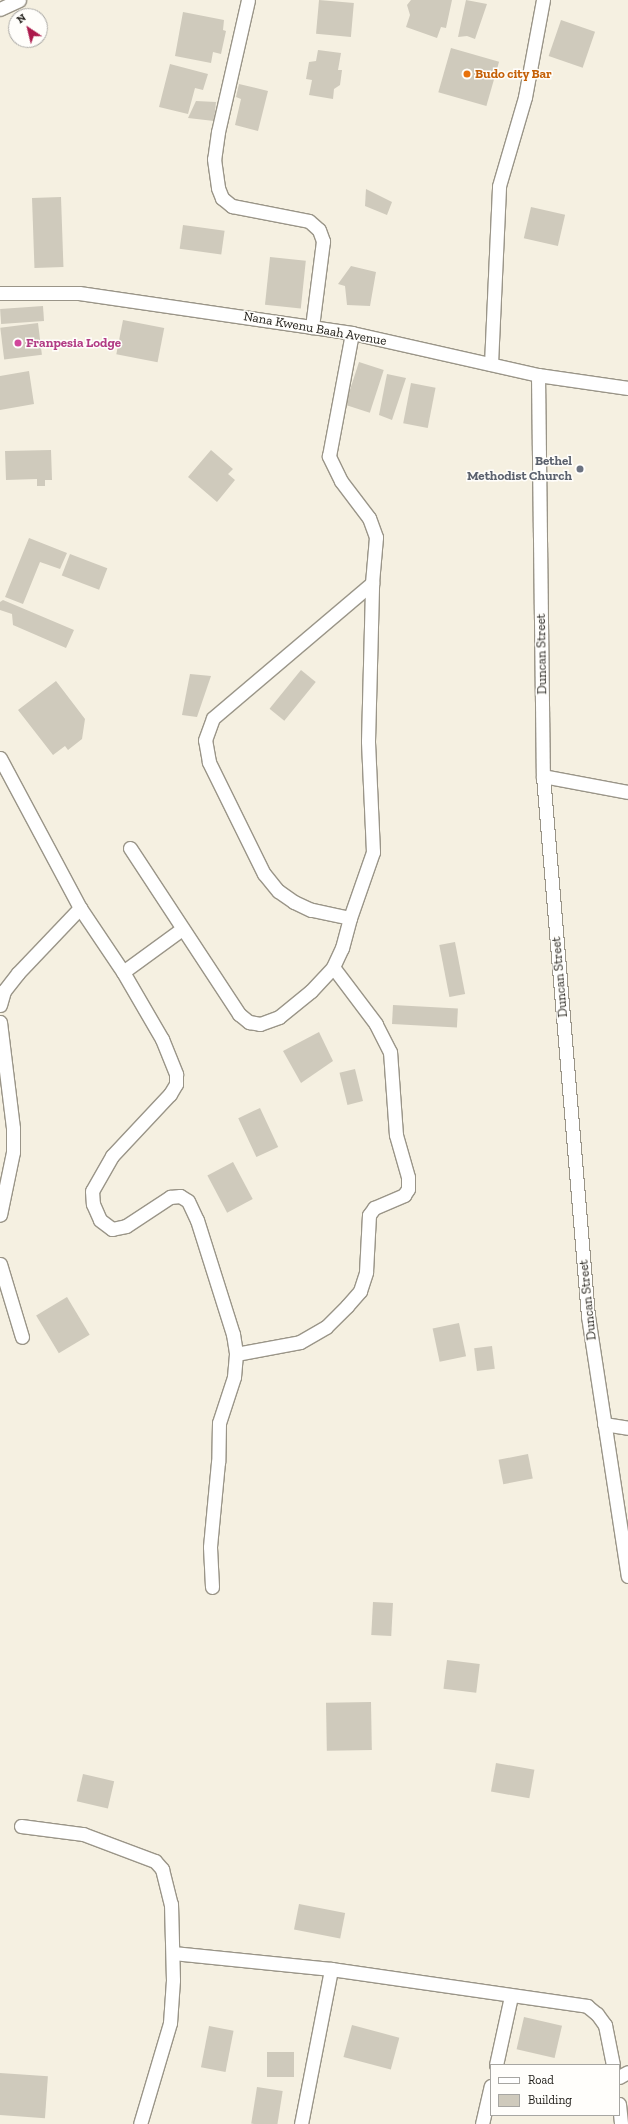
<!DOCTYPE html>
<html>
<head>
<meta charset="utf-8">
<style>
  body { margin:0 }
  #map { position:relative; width:628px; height:2124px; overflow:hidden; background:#f5f0e1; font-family:"Zilla Slab",serif }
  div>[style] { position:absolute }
  .building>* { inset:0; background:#cfcabc; transform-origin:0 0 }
  .roads { filter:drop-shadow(1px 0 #9a9588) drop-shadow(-1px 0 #9a9588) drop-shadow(0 1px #9a9588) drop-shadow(0 -1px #9a9588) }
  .minor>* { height:13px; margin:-6.5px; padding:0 6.5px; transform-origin:6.5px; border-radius:6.5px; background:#fff }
  .dots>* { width:11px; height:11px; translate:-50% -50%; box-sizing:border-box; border:2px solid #fffefb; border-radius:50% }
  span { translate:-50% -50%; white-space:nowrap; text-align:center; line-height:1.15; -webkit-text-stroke:3px #fffefb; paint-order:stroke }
  .food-label { font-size:13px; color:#c56008; font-weight:700 }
  .left { translate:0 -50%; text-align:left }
  .street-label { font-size:13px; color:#23211c }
  .hotel-label { font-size:13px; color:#b23c85; font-weight:700 }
  .worship-label { font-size:13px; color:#5b616d; font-weight:700 }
  .right { translate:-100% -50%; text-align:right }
  .legend { position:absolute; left:490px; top:2064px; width:130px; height:52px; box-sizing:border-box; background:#fffefb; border:1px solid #a7a6a2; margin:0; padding:5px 7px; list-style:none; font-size:12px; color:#23211c }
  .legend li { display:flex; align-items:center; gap:8px; height:20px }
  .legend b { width:20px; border:1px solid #a7a6a2 }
  .north { position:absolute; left:8px; top:8px; width:40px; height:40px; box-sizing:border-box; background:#fffefb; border:1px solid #a7a6a2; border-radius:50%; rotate:325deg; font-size:11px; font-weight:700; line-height:16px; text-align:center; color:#23211c }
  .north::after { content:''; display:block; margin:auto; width:14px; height:18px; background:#ac1a4c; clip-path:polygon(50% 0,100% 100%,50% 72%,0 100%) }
</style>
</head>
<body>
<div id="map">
  <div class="building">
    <i style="left:319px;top:0;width:35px;height:34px;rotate:5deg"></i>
    <i style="clip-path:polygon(411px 0,452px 0,446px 28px,441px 27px,437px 38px,406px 27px,410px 15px,407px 5px)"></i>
    <i style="clip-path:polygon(466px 0,487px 4px,475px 39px,467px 36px,458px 37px)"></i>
    <i style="clip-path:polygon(183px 12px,224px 20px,223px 30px,226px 31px,221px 54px,213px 52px,211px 63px,175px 56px)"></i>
    <i style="left:561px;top:20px;width:36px;height:38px;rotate:19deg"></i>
    <i style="left:451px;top:48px;width:50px;height:46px;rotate:16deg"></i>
    <i style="clip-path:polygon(318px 50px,341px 53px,338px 70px,342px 70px,340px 85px,334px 89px,333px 99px,309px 95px,312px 80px,306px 79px,309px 62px,316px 61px)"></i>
    <i style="clip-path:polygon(170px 64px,208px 74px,203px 90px,195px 88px,188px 114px,159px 107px)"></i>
    <i style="clip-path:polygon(239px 84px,268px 91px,258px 131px,235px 125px,241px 99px,236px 97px)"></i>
    <i style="clip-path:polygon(196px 101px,216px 102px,214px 121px,188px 118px)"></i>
    <i style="clip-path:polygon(366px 189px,392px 202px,387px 215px,365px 206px)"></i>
    <i style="left:61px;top:197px;width:70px;height:29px;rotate:88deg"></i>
    <i style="left:531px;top:207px;width:35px;height:32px;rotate:13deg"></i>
    <i style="left:183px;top:225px;width:42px;height:24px;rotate:8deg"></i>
    <i style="left:270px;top:257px;width:36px;height:48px;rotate:6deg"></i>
    <i style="clip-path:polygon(351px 266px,376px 272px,370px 306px,347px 305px,345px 286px,338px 284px)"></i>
    <i style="left:43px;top:306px;width:15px;height:43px;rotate:86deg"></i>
    <i style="left:123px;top:320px;width:42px;height:35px;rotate:11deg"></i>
    <i style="left:38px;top:323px;width:32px;height:38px;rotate:83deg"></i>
    <i style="left:359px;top:362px;width:26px;height:45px;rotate:18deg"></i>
    <i style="clip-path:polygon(29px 371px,34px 404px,0 410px,0 376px)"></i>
    <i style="clip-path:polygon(387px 374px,406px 378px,392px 420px,379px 415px)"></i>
    <i style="left:411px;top:383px;width:25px;height:41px;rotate:11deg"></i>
    <i style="clip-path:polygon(51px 450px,52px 480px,45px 480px,45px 486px,37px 486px,37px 479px,6px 480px,5px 451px)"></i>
    <i style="clip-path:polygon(211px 450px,233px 469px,228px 474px,235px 480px,217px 502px,188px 477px)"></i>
    <i style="clip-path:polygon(29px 538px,67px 553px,60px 569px,40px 562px,23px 604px,5px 597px)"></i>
    <i style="left:70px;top:554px;width:40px;height:23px;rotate:21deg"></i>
    <i style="clip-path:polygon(3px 600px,74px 630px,66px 648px,13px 625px,12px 614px,0 610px,0 602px)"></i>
    <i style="left:301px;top:670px;width:19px;height:50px;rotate:39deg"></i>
    <i style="clip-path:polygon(190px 674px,211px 676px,197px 717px,182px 715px)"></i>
    <i style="clip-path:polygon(56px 681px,85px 719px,82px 739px,68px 750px,65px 746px,53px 755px,18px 710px)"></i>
    <i style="left:455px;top:942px;width:53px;height:16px;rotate:79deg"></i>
    <i style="left:393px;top:1005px;width:65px;height:19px;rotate:3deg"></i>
    <i style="clip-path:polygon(319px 1032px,333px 1061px,301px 1083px,283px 1051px)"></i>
    <i style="left:355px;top:1069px;width:33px;height:16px;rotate:76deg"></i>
    <i style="left:260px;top:1108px;width:43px;height:24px;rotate:65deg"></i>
    <i style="left:233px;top:1162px;width:42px;height:29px;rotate:62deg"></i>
    <i style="left:67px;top:1297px;width:44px;height:36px;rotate:59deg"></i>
    <i style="left:459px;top:1323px;width:34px;height:27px;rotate:78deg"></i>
    <i style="left:492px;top:1346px;width:23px;height:18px;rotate:83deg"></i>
    <i style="left:528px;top:1454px;width:25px;height:30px;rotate:79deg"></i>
    <i style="left:373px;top:1602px;width:20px;height:33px;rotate:3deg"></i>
    <i style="left:447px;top:1660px;width:33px;height:29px;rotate:7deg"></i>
    <i style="left:371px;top:1702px;width:48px;height:45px;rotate:89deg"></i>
    <i style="left:496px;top:1763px;width:39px;height:29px;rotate:10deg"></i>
    <i style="left:83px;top:1774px;width:32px;height:28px;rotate:13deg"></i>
    <i style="left:299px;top:1904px;width:47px;height:26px;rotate:11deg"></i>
    <i style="left:524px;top:2017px;width:39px;height:33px;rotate:13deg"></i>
    <i style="left:352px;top:2025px;width:49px;height:33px;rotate:15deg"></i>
    <i style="left:209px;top:2026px;width:25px;height:42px;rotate:11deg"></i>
    <i style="left:267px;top:2052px;width:27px;height:25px"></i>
    <i style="left:0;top:2073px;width:48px;height:42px;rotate:4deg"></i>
    <i style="left:257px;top:2087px;width:26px;height:37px;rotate:9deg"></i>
  </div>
  <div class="roads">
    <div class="minor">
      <i style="left:248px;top:0;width:135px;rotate:102.8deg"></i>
      <i style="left:218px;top:132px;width:27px;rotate:98deg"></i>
      <i style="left:214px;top:159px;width:29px;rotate:82deg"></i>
      <i style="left:218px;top:188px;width:11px;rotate:68deg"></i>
      <i style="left:222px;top:198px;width:13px;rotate:39deg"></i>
      <i style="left:232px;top:206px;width:78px;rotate:11deg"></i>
      <i style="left:309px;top:221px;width:13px;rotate:42deg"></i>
      <i style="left:319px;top:230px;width:12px;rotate:70deg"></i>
      <i style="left:323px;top:241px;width:87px;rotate:97.3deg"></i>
      <i style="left:0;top:9px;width:21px;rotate:-25deg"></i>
      <i style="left:0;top:293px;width:79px"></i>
      <i style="left:79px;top:293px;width:276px;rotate:8.3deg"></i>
      <i style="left:352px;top:333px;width:191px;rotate:12.7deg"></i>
      <i style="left:538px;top:375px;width:91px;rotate:8.2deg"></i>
      <i style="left:491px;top:364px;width:178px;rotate:-87.4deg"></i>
      <i style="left:499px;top:186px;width:93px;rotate:-73.7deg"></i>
      <i style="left:525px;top:97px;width:99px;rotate:-79.5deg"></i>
      <i style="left:538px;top:375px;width:401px;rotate:89.3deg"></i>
      <i style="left:543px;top:776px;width:542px;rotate:85.24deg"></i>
      <i style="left:588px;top:1316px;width:263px;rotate:81.3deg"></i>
      <i style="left:0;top:758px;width:170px;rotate:61.9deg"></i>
      <i style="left:80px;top:908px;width:77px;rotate:56.1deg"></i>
      <i style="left:123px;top:972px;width:78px;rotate:59.8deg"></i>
      <i style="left:162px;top:1039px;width:38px;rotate:68deg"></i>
      <i style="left:176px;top:1074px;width:10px;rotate:90deg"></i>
      <i style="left:176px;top:1084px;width:12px;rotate:121deg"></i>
      <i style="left:170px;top:1094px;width:85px;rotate:133.1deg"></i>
      <i style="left:112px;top:1156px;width:40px;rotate:119.7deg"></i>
      <i style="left:92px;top:1191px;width:13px;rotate:86deg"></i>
      <i style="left:93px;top:1204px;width:17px;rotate:66deg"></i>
      <i style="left:100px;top:1220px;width:15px;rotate:37deg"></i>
      <i style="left:112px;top:1229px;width:14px;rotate:-12deg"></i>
      <i style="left:126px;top:1226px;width:53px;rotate:-33.4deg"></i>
      <i style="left:170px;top:1197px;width:10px;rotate:-6deg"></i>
      <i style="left:180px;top:1196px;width:9px;rotate:32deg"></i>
      <i style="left:188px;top:1201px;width:21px;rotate:65deg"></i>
      <i style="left:197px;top:1220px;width:120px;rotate:72.5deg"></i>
      <i style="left:233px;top:1334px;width:20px;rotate:81deg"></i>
      <i style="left:236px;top:1354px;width:23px;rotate:95deg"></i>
      <i style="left:234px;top:1377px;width:48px;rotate:108.1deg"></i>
      <i style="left:219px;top:1423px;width:39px;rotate:91deg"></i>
      <i style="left:218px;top:1462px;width:85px;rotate:95.4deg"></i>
      <i style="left:210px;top:1547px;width:40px;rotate:87.1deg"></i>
      <i style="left:543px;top:776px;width:86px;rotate:10.7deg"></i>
      <i style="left:130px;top:848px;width:199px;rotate:56.7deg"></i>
      <i style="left:239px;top:1014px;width:13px;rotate:39deg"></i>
      <i style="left:249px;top:1022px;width:11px;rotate:10deg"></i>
      <i style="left:260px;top:1024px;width:20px;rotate:-20deg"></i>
      <i style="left:279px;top:1017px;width:41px;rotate:-39.1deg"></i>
      <i style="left:311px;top:991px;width:33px;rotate:-47deg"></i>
      <i style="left:333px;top:967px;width:21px;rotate:-65deg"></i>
      <i style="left:342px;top:948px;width:31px;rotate:-75deg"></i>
      <i style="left:350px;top:918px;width:70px;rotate:-70.8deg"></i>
      <i style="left:373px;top:852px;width:111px;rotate:-92.6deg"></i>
      <i style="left:368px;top:741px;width:158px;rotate:-88.5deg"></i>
      <i style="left:372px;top:583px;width:46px;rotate:-85deg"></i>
      <i style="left:376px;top:537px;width:20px;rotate:-110deg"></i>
      <i style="left:369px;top:518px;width:46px;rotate:-127.1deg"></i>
      <i style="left:341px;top:481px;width:28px;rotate:-116deg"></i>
      <i style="left:329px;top:456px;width:125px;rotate:-79.4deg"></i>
      <i style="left:350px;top:918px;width:40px;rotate:-168deg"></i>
      <i style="left:311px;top:910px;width:19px;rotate:-155deg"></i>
      <i style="left:294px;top:902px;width:19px;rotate:-145deg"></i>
      <i style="left:278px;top:891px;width:22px;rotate:-129deg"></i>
      <i style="left:264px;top:874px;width:125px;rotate:-116.2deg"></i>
      <i style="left:209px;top:762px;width:22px;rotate:-100deg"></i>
      <i style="left:205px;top:740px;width:23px;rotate:-70deg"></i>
      <i style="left:213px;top:718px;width:209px;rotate:-40.3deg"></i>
      <i style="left:123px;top:972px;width:73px;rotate:-36.1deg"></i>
      <i style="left:0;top:1005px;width:15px;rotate:-74deg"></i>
      <i style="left:4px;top:991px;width:23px;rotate:-52deg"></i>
      <i style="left:18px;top:973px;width:90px;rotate:-46.4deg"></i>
      <i style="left:0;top:1022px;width:107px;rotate:83deg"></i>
      <i style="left:13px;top:1128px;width:24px;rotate:90deg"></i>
      <i style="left:13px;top:1152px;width:64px;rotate:101.7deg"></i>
      <i style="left:0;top:1264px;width:76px;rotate:73.2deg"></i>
      <i style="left:236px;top:1354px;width:65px;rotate:-10.6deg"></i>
      <i style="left:300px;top:1342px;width:30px;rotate:-30deg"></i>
      <i style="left:326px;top:1327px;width:30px;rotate:-45deg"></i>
      <i style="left:347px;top:1306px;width:20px;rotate:-49deg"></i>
      <i style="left:360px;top:1291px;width:20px;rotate:-72deg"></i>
      <i style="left:366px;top:1272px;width:57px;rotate:-87deg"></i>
      <i style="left:369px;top:1215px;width:9px;rotate:-54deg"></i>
      <i style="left:374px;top:1208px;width:33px;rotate:-23deg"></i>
      <i style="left:404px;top:1195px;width:7px;rotate:-56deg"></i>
      <i style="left:408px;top:1189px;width:12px;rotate:-90deg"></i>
      <i style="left:408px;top:1177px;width:44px;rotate:-105.9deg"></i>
      <i style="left:396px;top:1135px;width:83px;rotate:-94.1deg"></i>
      <i style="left:390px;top:1052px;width:31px;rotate:-117deg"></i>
      <i style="left:376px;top:1024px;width:71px;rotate:-127deg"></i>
      <i style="left:604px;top:1424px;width:24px;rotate:9deg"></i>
      <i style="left:21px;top:1826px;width:63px;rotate:7.4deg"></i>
      <i style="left:83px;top:1834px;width:77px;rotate:20.6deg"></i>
      <i style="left:155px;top:1861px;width:11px;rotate:49deg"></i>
      <i style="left:162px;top:1869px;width:36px;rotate:76deg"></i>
      <i style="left:171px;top:1904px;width:76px;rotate:88.5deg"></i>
      <i style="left:173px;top:1980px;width:43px;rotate:94deg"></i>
      <i style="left:170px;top:2023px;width:105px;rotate:106.5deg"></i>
      <i style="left:173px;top:1953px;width:159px;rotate:5.8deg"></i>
      <i style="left:331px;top:1969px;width:259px;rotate:8.2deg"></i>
      <i style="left:587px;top:2006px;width:13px;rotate:39deg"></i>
      <i style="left:597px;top:2014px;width:14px;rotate:54deg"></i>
      <i style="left:605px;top:2025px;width:41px;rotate:78.7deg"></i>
      <i style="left:496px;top:2065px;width:71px;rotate:-77.7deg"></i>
      <i style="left:619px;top:2077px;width:10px;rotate:-29deg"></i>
      <i style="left:619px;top:2104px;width:20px;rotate:84deg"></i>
      <i style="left:301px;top:2124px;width:158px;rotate:-79deg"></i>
      <i style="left:482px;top:2124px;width:39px;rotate:-77deg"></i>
    </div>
  </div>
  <div class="dots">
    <i style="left:467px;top:74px;background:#e8710a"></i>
    <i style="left:18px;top:343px;background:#d1479c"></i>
    <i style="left:580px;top:469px;background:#6b7280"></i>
  </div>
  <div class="food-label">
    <span class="left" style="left:475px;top:74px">Budo city Bar</span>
  </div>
  <div class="street-label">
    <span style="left:315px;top:329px;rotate:10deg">Nana Kwenu Baah Avenue</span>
    <span style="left:542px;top:654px;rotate:-91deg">Duncan Street</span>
    <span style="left:560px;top:977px;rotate:-95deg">Duncan Street</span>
    <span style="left:588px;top:1300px;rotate:-96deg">Duncan Street</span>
  </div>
  <div class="hotel-label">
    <span class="left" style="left:26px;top:343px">Franpesia Lodge</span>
  </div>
  <div class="worship-label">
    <span class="right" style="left:572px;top:469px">Bethel<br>Methodist Church</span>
  </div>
  <ul class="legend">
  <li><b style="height:5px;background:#fff"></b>Road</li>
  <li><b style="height:11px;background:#cfcabc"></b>Building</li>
  </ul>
  <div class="north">N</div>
</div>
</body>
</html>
